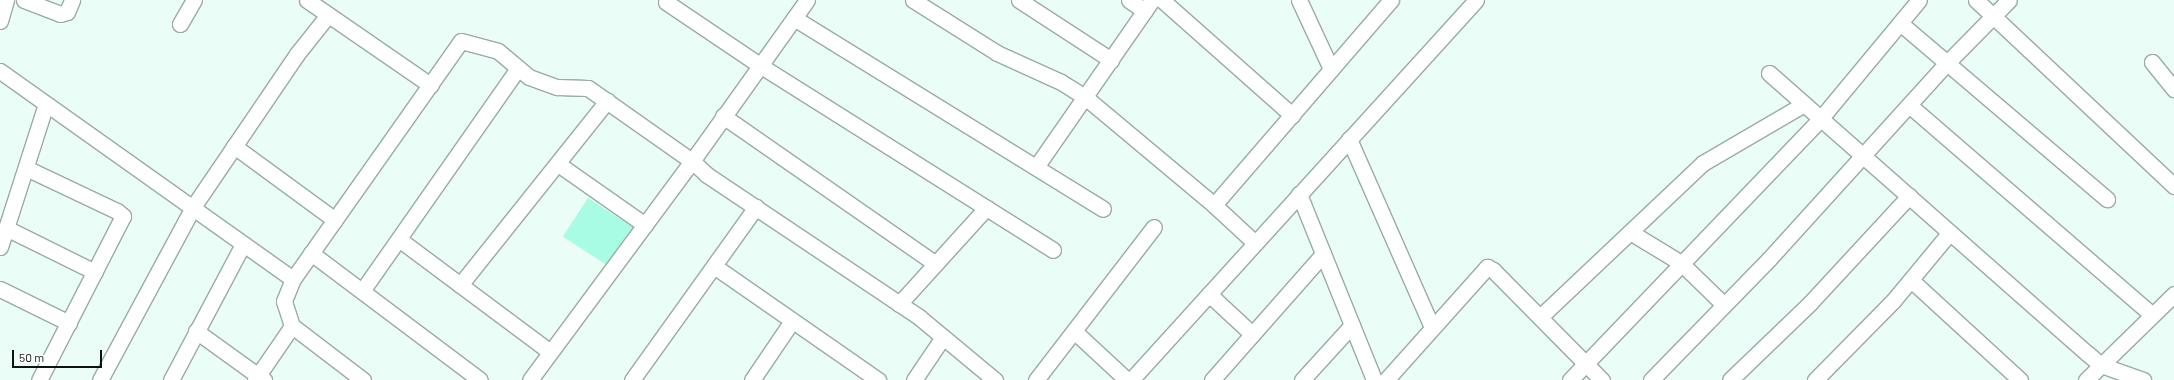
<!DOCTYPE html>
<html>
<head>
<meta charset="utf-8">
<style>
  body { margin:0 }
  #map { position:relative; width:2174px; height:380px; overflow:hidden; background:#ebfdf7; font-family:Barlow,sans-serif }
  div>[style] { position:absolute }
  .green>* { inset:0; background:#a9fce4; transform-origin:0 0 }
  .roads { filter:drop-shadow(1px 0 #9aaba5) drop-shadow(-1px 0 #9aaba5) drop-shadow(0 1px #9aaba5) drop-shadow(0 -1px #9aaba5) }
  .minor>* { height:15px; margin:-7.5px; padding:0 7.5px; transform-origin:7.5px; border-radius:7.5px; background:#fff }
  span { translate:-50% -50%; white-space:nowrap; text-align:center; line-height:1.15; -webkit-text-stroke:4px #fff; paint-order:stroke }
  .scale { position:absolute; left:12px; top:350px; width:90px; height:18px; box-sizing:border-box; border:2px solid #0d1312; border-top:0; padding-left:5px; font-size:12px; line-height:14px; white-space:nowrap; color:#0d1312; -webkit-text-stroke:3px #fff; paint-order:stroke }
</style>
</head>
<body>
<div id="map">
  <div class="green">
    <i style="left:588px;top:198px;width:55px;height:46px;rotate:33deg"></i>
  </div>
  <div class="roads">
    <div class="minor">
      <i style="left:24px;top:0;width:39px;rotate:21deg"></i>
      <i style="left:60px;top:14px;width:7px;rotate:-16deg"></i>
      <i style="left:67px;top:12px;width:13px;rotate:-67deg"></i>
      <i style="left:307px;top:0;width:150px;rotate:34.6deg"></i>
      <i style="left:807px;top:0;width:198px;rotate:125.5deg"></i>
      <i style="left:692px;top:161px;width:21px;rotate:43deg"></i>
      <i style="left:707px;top:175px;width:255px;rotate:33.8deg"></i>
      <i style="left:919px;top:317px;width:99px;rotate:39.7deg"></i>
      <i style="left:913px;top:0;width:99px;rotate:32.2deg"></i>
      <i style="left:997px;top:53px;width:70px;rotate:24.4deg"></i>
      <i style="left:1061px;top:82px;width:28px;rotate:32deg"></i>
      <i style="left:1085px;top:97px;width:168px;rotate:39.9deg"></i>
      <i style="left:1214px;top:205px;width:56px;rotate:42.8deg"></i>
      <i style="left:1019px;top:0;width:110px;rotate:33.1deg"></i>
      <i style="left:1129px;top:0;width:19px;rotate:35deg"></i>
      <i style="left:1162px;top:0;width:174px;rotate:41.5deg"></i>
      <i style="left:1299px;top:0;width:76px;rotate:65.1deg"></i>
      <i style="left:1976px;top:0;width:272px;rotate:43.2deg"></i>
      <i style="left:666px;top:2px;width:115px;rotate:34deg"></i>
      <i style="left:761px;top:66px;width:345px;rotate:32.2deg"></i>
      <i style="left:794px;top:18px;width:363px;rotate:31.7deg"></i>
      <i style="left:0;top:21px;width:22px;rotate:-74deg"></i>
      <i style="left:1900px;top:23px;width:272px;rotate:40.4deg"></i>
      <i style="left:180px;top:24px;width:28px;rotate:-60deg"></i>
      <i style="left:2152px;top:62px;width:35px;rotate:51deg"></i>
      <i style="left:0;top:71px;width:359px;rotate:35.4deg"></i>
      <i style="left:1769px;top:73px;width:424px;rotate:41.4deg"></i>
      <i style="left:2087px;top:353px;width:18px;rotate:41deg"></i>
      <i style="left:2101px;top:365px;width:45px;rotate:19.7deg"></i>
      <i style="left:1909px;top:105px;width:321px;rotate:40.8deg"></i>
      <i style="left:723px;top:116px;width:259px;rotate:34.8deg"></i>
      <i style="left:1349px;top:139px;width:206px;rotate:66.2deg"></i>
      <i style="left:234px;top:146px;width:125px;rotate:36.2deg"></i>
      <i style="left:558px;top:164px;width:106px;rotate:35deg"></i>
      <i style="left:1036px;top:167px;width:203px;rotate:-55.2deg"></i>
      <i style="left:26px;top:168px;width:101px;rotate:25.3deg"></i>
      <i style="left:117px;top:211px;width:8px;rotate:40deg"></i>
      <i style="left:123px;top:216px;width:184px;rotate:117.1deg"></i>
      <i style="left:1299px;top:194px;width:201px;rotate:68deg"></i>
      <i style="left:1214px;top:205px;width:271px;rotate:-49.2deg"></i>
      <i style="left:6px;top:228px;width:99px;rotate:26.3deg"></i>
      <i style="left:1630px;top:232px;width:60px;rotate:31.3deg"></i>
      <i style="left:1681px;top:263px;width:60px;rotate:44.3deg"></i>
      <i style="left:400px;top:240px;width:187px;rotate:36.7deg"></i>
      <i style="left:0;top:247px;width:150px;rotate:-72.2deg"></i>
      <i style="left:311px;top:253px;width:211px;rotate:36.9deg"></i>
      <i style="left:714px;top:266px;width:200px;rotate:34.8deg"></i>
      <i style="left:1911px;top:280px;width:148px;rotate:42.5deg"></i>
      <i style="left:460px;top:285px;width:236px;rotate:-51.4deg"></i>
      <i style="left:0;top:289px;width:77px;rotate:26.2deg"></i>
      <i style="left:362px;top:291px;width:272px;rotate:-55deg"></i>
      <i style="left:1209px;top:294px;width:59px;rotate:42.9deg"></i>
      <i style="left:899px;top:304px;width:130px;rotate:-47.8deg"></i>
      <i style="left:1540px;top:317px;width:224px;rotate:-43.4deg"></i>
      <i style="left:1703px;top:163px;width:117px;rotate:-30.3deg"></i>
      <i style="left:196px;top:331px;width:84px;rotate:35.8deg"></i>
      <i style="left:1074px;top:331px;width:72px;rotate:42.8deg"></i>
      <i style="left:100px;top:380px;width:196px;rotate:-61.7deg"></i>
      <i style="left:193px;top:207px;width:185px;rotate:-55.8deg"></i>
      <i style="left:297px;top:54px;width:50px;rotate:-51.5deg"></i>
      <i style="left:171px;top:380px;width:154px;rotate:-62.1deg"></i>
      <i style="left:255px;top:380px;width:65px;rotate:-55.6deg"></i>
      <i style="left:363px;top:380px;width:89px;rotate:-142.7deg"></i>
      <i style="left:292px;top:326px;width:26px;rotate:-108deg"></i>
      <i style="left:284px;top:301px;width:24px;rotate:-68deg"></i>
      <i style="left:293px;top:279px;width:291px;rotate:-54.8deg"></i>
      <i style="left:461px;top:41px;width:38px;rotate:15deg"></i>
      <i style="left:498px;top:51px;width:40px;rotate:40deg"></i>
      <i style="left:529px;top:77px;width:30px;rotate:20deg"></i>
      <i style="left:557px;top:87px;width:31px;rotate:2deg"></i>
      <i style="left:588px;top:88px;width:127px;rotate:35.1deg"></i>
      <i style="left:692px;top:161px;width:272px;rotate:126.5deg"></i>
      <i style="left:632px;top:380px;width:213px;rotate:-54.4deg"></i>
      <i style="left:752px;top:380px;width:71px;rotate:-55.9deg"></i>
      <i style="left:914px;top:380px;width:52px;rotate:-56deg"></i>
      <i style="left:1036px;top:380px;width:193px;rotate:-52.4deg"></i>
      <i style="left:1131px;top:380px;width:513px;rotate:-47.76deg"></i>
      <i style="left:1212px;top:380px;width:168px;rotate:-48.6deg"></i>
      <i style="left:1302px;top:380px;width:74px;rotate:-47.7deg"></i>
      <i style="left:1386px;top:380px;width:152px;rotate:-48.2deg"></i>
      <i style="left:1487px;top:267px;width:7px;rotate:27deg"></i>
      <i style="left:1493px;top:270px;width:155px;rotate:45.3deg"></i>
      <i style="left:1570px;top:380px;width:363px;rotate:-46.2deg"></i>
      <i style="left:1821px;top:118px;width:153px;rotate:-50.3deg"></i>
      <i style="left:1651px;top:380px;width:169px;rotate:-45.7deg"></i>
      <i style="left:1769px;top:259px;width:265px;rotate:-47.8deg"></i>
      <i style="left:1947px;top:63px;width:88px;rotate:-45.5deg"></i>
      <i style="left:1730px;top:380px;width:111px;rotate:-43.9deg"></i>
      <i style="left:1810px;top:303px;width:146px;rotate:-47.2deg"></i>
      <i style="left:1815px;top:380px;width:111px;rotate:-45.4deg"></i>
      <i style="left:1893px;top:301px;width:89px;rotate:-50.4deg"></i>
      <i style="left:2086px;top:380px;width:123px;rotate:-44.3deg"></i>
    </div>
  </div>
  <div class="scale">50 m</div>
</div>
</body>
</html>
